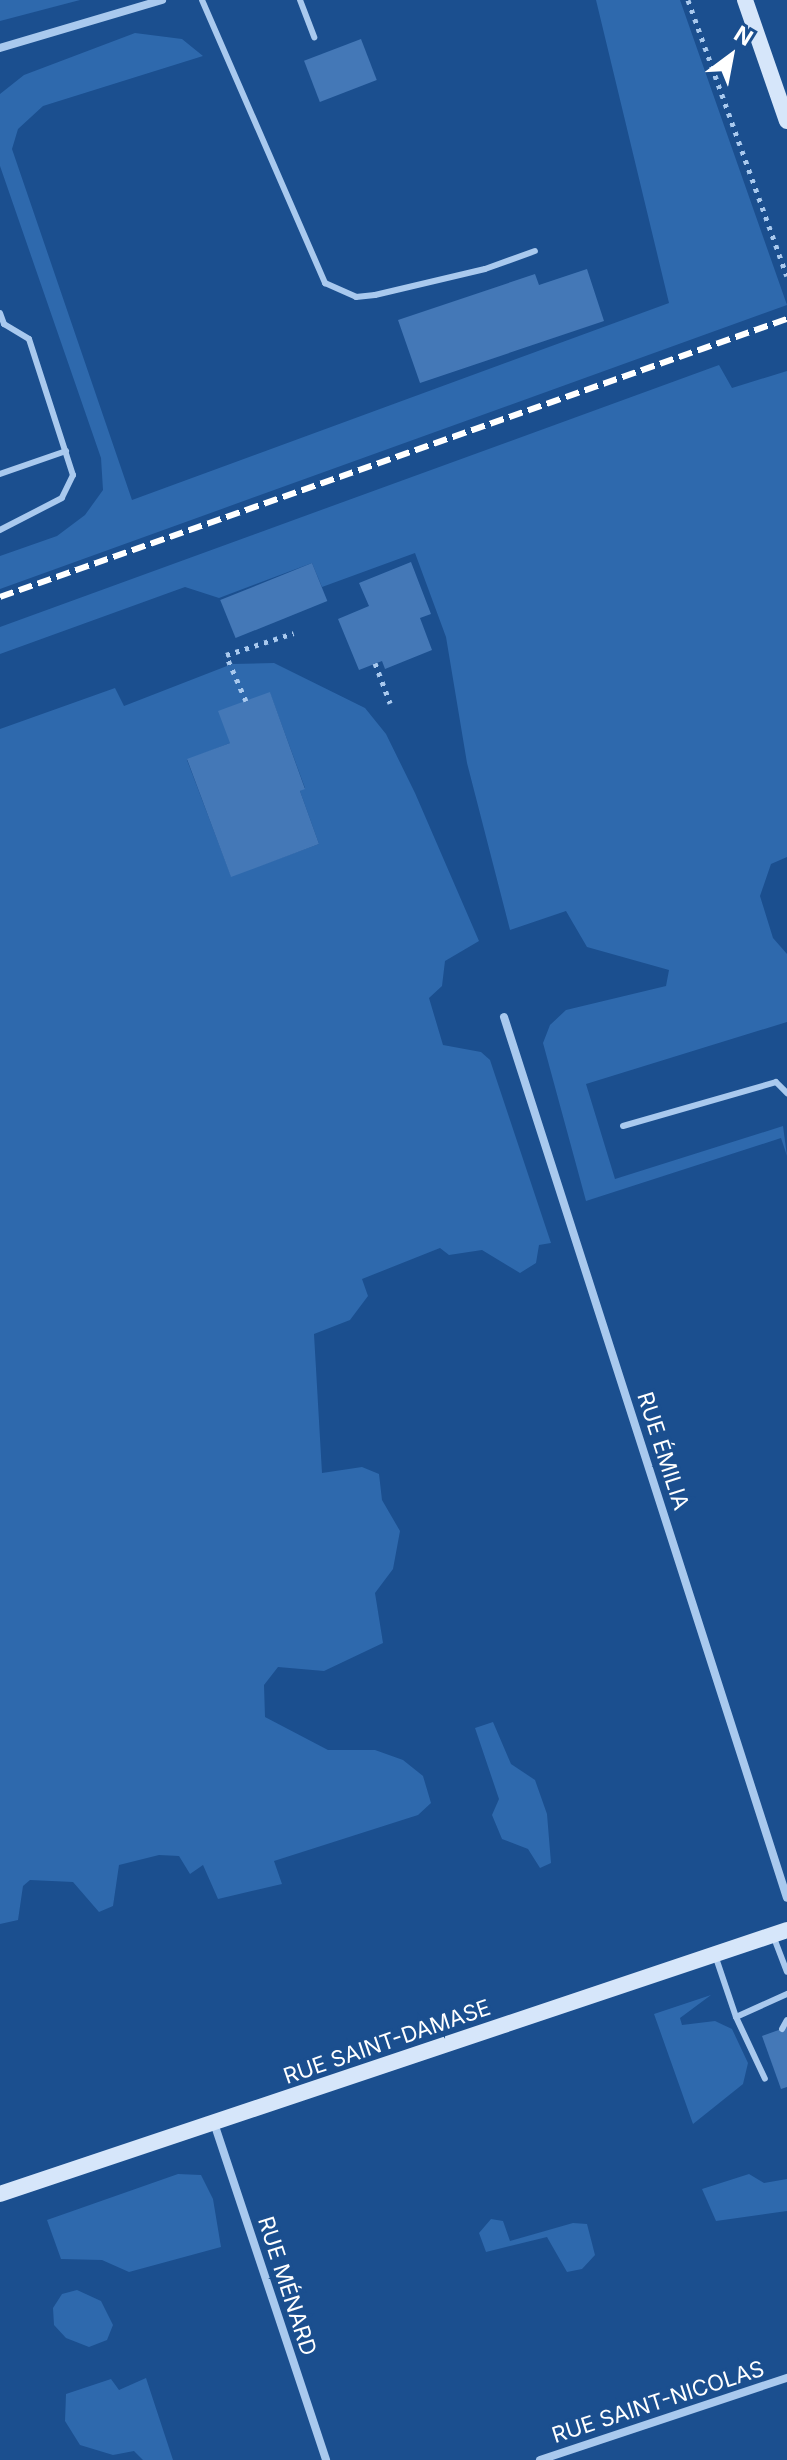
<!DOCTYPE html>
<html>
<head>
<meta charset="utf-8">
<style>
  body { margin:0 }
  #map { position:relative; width:787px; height:2460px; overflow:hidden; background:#1b4f8f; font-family:Inter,sans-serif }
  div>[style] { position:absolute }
  .green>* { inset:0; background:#2e69ad }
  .building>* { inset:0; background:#4478b7; transform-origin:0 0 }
  .path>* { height:5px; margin-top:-2.5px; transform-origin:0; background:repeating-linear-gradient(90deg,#a9c9ee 0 4px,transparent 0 10px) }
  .lane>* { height:6px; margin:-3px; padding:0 3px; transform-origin:3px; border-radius:3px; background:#a9c9ee }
  .street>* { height:8px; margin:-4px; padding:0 4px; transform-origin:4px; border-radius:4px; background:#a9c9ee }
  .secondary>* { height:16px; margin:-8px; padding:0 8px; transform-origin:8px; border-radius:8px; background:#d6e6fa }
  .rail>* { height:6px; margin-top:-3px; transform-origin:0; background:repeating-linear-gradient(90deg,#fff 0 14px,transparent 0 20px) }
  span { translate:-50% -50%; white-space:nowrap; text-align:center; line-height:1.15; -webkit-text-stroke:6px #1b4f8f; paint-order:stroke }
  .street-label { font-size:22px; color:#fff }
  .north { position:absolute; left:691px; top:16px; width:80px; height:80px; -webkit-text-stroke:6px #1b4f8f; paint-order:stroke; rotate:32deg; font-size:22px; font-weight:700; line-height:32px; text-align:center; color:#fff }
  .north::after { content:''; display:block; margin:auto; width:28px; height:36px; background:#fff; clip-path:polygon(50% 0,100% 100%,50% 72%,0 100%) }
</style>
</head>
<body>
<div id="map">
  <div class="green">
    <i style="clip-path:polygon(0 0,80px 0,0 21px)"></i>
    <i style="clip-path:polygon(596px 0,680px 0,787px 305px,0 589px,0 556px,57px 536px,85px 515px,103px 490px,101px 458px,0 166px,0 94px,24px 75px,135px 33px,182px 39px,203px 56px,43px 106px,18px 129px,12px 149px,132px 500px,669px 303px)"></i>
    <i style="clip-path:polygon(719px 365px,732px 388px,787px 371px,787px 857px,771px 864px,760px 896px,773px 938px,787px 954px,787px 1022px,586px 1084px,615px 1179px,783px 1126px,787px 1156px,781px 1138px,586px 1201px,543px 1043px,550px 1025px,566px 1010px,666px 986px,669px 970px,587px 947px,566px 911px,510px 930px,467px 763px,446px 637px,415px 553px,322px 587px,312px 563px,219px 598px,185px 587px,0 654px,0 627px)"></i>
    <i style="clip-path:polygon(evenodd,274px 663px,365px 708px,386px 734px,415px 793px,479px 941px,445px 961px,442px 986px,429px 998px,443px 1045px,481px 1052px,490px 1060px,551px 1243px,539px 1245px,536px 1263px,520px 1273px,482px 1250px,449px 1255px,440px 1248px,362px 1279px,368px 1296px,350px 1320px,314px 1334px,322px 1473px,362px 1467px,379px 1474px,382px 1500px,400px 1531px,393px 1569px,375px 1593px,383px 1643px,324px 1671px,278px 1667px,264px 1685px,265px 1717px,328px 1750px,375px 1750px,403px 1760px,423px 1776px,431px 1803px,418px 1815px,274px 1861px,282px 1884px,218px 1899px,203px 1865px,190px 1874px,179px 1856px,159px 1855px,119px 1865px,113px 1906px,99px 1912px,73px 1882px,30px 1880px,23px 1886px,18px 1920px,0 1924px,0 729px,115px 688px,124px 706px,232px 664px,274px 663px,270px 693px,305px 788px,300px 791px,319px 844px,231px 876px,187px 760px,230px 743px,270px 693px)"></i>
    <i style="clip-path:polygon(493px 1722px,511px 1764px,535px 1780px,547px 1814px,551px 1863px,540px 1868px,528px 1849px,502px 1839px,492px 1815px,499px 1799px,475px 1728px)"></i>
    <i style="clip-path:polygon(711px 1995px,680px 2018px,682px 2025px,715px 2021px,732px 2029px,748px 2063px,743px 2084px,693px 2124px,654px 2014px)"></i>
    <i style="clip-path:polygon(178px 2174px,201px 2175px,213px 2199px,221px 2247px,129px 2272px,102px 2260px,61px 2259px,47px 2220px)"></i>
    <i style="clip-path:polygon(749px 2174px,764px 2183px,787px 2179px,787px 2211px,716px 2221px,702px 2189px)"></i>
    <i style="clip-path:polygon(491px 2219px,503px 2221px,510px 2241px,573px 2223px,587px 2224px,595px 2255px,582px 2269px,567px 2272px,547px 2237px,486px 2252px,479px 2233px)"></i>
    <i style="clip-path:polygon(77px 2290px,101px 2301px,113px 2325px,107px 2340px,89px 2347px,66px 2338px,54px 2325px,53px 2308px,62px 2294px)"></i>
    <i style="clip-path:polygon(146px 2378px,173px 2460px,143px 2460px,134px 2451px,113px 2455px,80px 2445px,65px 2421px,66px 2394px,111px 2379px,119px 2390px)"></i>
  </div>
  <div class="building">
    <i style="left:361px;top:39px;width:44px;height:61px;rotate:69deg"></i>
    <i style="clip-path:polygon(587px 269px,604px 321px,420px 383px,398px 320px,535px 274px,539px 285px)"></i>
    <i style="clip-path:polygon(411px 562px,431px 614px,420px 618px,432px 650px,385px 669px,382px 661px,359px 670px,338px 619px,369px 606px,359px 583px)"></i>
    <i style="left:312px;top:563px;width:41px;height:99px;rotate:68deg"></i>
    <i style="clip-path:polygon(270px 692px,305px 789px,300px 791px,319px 844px,231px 877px,187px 759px,230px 743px,218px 711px)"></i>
    <i style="clip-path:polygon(787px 2027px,787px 2087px,781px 2089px,762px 2036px)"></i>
  </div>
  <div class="path">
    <i style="left:688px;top:0;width:293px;rotate:70.3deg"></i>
    <i style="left:375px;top:663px;width:43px;rotate:69.4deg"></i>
    <i style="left:246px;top:701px;width:50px;rotate:-113.5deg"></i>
    <i style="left:226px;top:655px;width:71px;rotate:-17.9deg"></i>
  </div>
  <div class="lane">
    <i style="left:202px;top:0;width:309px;rotate:66.5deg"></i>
    <i style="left:325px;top:283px;width:34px;rotate:24deg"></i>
    <i style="left:356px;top:297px;width:19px;rotate:-6deg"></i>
    <i style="left:375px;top:295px;width:113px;rotate:-13.3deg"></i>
    <i style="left:485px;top:269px;width:53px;rotate:-19.8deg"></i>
    <i style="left:300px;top:0;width:40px;rotate:69deg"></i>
    <i style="left:0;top:313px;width:12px;rotate:70deg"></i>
    <i style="left:4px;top:324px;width:29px;rotate:31deg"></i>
    <i style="left:29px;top:339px;width:143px;rotate:72.1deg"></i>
    <i style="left:73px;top:475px;width:25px;rotate:116deg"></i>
    <i style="left:62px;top:498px;width:70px;rotate:152.7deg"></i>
    <i style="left:0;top:474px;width:70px;rotate:-19.2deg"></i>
    <i style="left:623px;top:1126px;width:159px;rotate:-16deg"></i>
    <i style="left:776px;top:1082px;width:16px;rotate:45deg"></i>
    <i style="left:774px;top:1938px;width:36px;rotate:69deg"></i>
    <i style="left:715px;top:1955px;width:65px;rotate:71.3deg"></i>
    <i style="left:736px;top:2017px;width:56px;rotate:-24.3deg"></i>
    <i style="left:736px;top:2017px;width:68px;rotate:64.9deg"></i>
    <i style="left:782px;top:2029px;width:10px;rotate:-61deg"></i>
  </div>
  <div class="street">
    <i style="left:0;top:48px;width:169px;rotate:-16.5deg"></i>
    <i style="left:504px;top:1017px;width:925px;rotate:72.19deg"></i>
    <i style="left:214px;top:2123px;width:355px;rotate:71.6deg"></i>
    <i style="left:540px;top:2460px;width:260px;rotate:-18.4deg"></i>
  </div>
  <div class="secondary">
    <i style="left:745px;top:0;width:128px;rotate:70.9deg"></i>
    <i style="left:0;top:2194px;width:830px;rotate:-18.54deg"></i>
  </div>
  <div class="rail">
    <i style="left:0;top:597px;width:835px;rotate:-19.46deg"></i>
  </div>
  <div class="street-label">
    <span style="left:663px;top:1451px;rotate:72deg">RUE ÉMILIA</span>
    <span style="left:387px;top:2042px;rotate:-19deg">RUE SAINT-DAMASE</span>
    <span style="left:287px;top:2286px;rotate:72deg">RUE MÉNARD</span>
    <span style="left:658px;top:2402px;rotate:-18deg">RUE SAINT-NICOLAS</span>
  </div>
  <div class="north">N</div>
</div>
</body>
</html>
